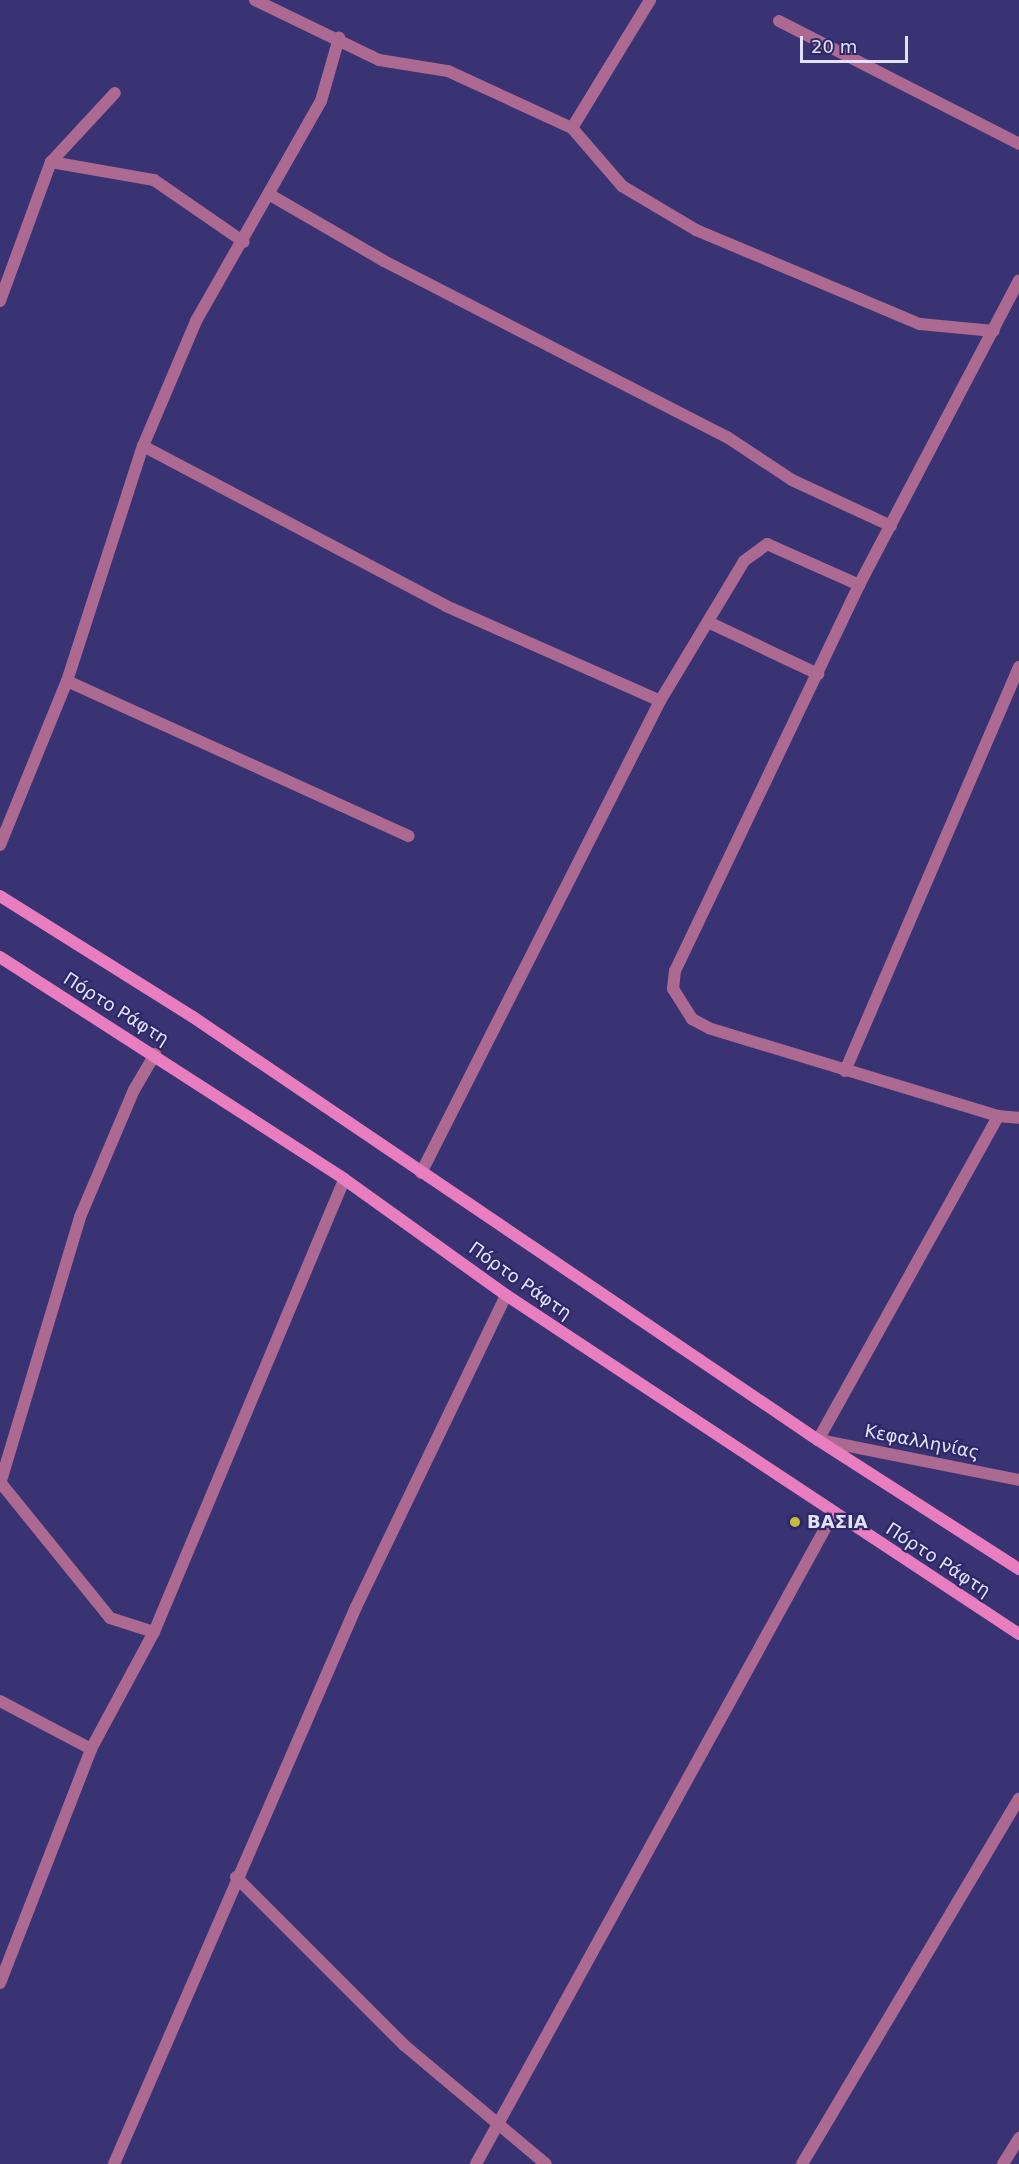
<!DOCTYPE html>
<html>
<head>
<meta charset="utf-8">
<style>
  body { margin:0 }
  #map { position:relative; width:1019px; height:2164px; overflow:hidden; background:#393374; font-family:"DejaVu Sans",sans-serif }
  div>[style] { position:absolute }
  .minor>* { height:12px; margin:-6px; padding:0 6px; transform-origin:6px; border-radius:6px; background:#ac6991 }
  .tertiary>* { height:12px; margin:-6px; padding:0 6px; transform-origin:6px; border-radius:6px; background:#ac6991 }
  .secondary>* { height:12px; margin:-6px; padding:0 6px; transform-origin:6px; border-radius:6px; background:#e87ebf }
  .dots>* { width:16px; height:16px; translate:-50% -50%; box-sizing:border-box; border:3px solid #2f2868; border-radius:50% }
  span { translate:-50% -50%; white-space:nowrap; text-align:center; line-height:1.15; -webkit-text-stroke:4.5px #2f2868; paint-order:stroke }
  .street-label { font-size:18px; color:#e1e2f9 }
  .poi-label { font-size:18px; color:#e1e2f9; font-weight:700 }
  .left { translate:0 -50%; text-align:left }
  .scale { position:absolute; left:800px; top:36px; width:108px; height:27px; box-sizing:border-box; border:3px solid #e1e2f9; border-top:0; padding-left:8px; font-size:18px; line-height:21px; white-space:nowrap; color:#e1e2f9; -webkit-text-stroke:4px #2f2868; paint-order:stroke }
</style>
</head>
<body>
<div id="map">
  <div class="minor">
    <i style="left:255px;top:0;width:138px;rotate:25.8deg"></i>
    <i style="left:379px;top:60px;width:70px;rotate:9.1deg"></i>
    <i style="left:448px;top:71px;width:136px;rotate:24.7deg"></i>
    <i style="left:572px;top:128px;width:77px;rotate:49.2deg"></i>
    <i style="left:622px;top:186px;width:86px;rotate:30.7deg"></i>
    <i style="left:696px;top:230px;width:243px;rotate:22.8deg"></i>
    <i style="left:920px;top:324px;width:74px;rotate:5.4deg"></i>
    <i style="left:779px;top:21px;width:270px;rotate:27.1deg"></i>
    <i style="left:572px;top:128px;width:150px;rotate:-58.6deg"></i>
    <i style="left:51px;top:162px;width:105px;rotate:9.9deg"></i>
    <i style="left:154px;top:180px;width:109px;rotate:34.6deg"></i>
    <i style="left:272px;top:196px;width:129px;rotate:30.1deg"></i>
    <i style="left:384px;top:261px;width:386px;rotate:27.2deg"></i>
    <i style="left:727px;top:437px;width:78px;rotate:33.5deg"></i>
    <i style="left:792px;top:480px;width:109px;rotate:24.9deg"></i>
    <i style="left:0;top:301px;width:148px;rotate:-69.9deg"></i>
    <i style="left:51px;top:162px;width:94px;rotate:-47.2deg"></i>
    <i style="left:143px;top:446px;width:343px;rotate:27.8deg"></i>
    <i style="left:446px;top:606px;width:234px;rotate:23.9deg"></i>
    <i style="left:708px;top:622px;width:122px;rotate:25.3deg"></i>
    <i style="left:67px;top:681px;width:375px;rotate:24.4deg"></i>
    <i style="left:0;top:845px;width:177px;rotate:-67.8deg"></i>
    <i style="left:67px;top:681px;width:247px;rotate:-72.1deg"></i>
    <i style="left:143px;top:446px;width:136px;rotate:-67deg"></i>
    <i style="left:196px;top:321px;width:253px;rotate:-60.4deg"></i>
    <i style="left:321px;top:101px;width:66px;rotate:-74.1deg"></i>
    <i style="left:845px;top:1071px;width:440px;rotate:-66.7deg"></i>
    <i style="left:998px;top:1116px;width:302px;rotate:-163.1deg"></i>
    <i style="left:709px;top:1028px;width:19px;rotate:-152deg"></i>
    <i style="left:692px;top:1019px;width:36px;rotate:-122deg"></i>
    <i style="left:673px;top:989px;width:18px;rotate:-84deg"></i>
    <i style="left:675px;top:971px;width:428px;rotate:-64.5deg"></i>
    <i style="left:859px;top:585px;width:344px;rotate:-62.3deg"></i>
    <i style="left:421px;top:1173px;width:529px;rotate:-63.14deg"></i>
    <i style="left:660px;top:701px;width:163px;rotate:-59deg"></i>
    <i style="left:744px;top:561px;width:29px;rotate:-36deg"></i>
    <i style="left:767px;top:544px;width:101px;rotate:24deg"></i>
    <i style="left:818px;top:1440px;width:371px;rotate:-60.9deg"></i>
    <i style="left:998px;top:1116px;width:21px;rotate:5deg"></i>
    <i style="left:0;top:1482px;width:175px;rotate:51deg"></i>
    <i style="left:110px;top:1618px;width:46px;rotate:17.7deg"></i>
    <i style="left:0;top:1484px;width:279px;rotate:-73.3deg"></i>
    <i style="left:80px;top:1217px;width:138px;rotate:-67deg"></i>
    <i style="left:134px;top:1090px;width:42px;rotate:-59.7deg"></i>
    <i style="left:0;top:1701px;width:103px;rotate:27.8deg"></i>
    <i style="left:236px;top:1877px;width:238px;rotate:45deg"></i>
    <i style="left:404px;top:2045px;width:185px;rotate:40deg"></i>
    <i style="left:0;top:1983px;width:251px;rotate:-68.7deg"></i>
    <i style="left:91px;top:1749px;width:133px;rotate:-61.7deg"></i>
    <i style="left:154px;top:1632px;width:491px;rotate:-67.2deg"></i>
    <i style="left:114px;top:2164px;width:607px;rotate:-66.52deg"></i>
    <i style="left:356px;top:1607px;width:346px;rotate:-64.3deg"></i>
    <i style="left:476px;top:2164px;width:742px;rotate:-61.22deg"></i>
    <i style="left:802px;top:2164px;width:425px;rotate:-59.3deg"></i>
    <i style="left:1003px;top:2164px;width:31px;rotate:-58deg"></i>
  </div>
  <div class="tertiary">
    <i style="left:819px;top:1440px;width:204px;rotate:11.3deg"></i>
  </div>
  <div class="secondary">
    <i style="left:0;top:896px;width:228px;rotate:32.1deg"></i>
    <i style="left:193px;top:1017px;width:755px;rotate:34.09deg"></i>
    <i style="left:818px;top:1440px;width:239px;rotate:32.7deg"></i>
    <i style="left:0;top:957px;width:409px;rotate:32.8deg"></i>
    <i style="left:344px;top:1179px;width:199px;rotate:35.6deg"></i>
    <i style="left:506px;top:1295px;width:615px;rotate:33.46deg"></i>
  </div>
  <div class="dots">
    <i style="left:795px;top:1522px;background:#c8bb3b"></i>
  </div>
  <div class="street-label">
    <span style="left:116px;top:1009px;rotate:32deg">Πόρτο Ράφτη</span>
    <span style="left:520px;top:1281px;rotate:35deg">Πόρτο Ράφτη</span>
    <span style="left:922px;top:1442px;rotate:11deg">Κεφαλληνίας</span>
    <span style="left:938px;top:1560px;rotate:33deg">Πόρτο Ράφτη</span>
  </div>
  <div class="poi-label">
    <span class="left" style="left:807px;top:1522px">ΒΑΣΙΑ</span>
  </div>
  <div class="scale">20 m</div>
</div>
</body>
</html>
